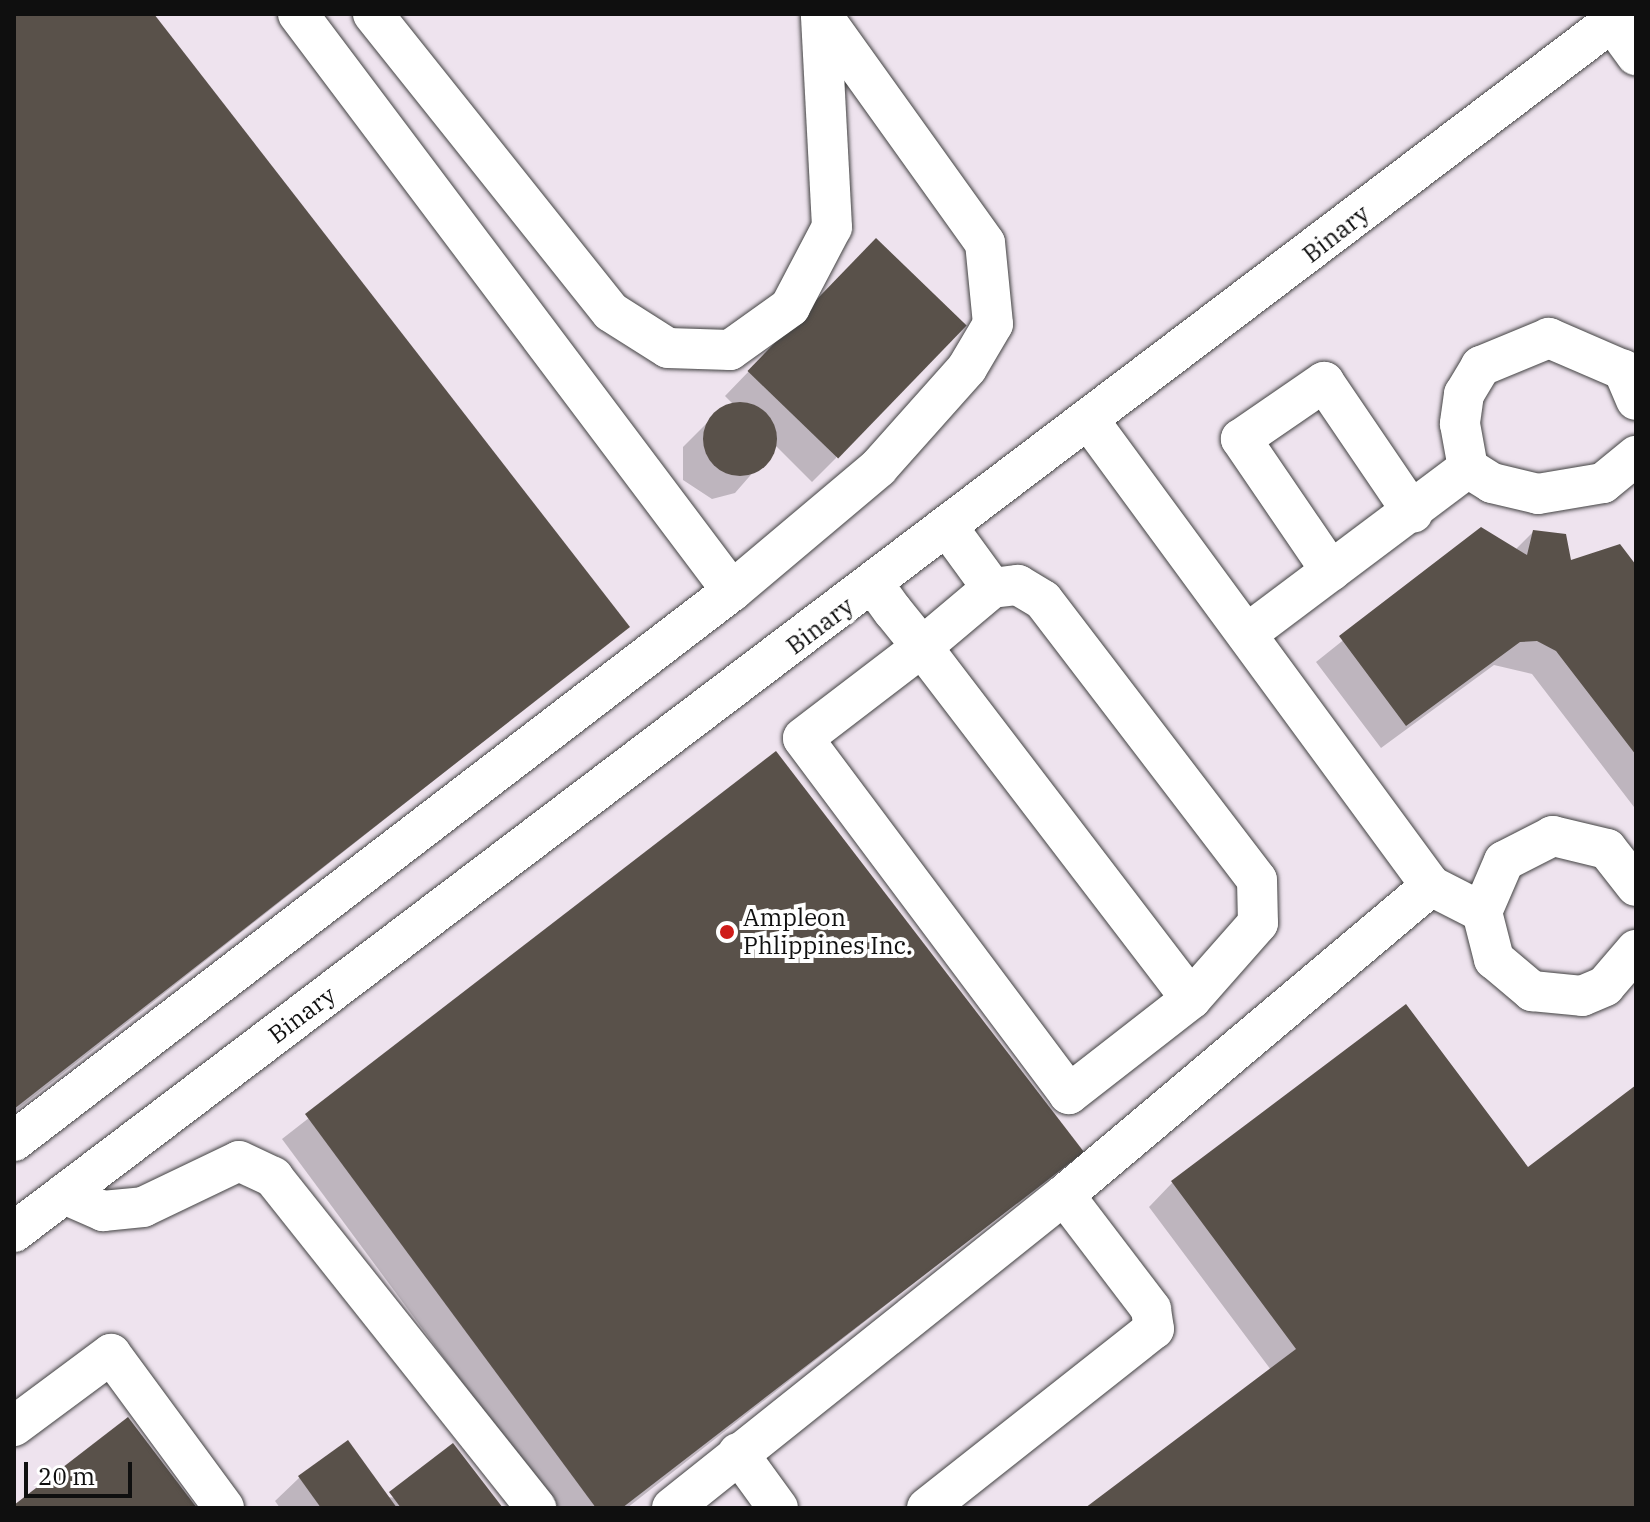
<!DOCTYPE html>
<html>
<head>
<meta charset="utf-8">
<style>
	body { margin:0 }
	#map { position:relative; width:1650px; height:1522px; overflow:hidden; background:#fffdf1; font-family:"IBM Plex Serif",serif }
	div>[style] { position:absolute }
	.industrial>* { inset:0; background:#eee3ee; transform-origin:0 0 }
	.shadow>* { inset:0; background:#0003 }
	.building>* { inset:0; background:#59514a; transform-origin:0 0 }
	.round { border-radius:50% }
	.roads { filter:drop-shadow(0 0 2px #424242) drop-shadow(0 0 2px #424242) }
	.minor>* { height:40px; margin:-20px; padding:0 20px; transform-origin:20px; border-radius:20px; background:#fff }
	.dots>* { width:22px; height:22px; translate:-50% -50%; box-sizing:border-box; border:4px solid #fff; border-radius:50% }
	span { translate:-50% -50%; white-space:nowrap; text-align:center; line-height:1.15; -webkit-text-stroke:8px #fff; paint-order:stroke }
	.street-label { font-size:24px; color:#0f0f0f }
	.poi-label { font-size:24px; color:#0f0f0f }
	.left { translate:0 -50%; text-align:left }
	.frame { position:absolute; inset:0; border:16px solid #0f0f0f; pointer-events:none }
	.scale { position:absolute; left:24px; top:1462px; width:108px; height:36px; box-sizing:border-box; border:4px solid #0f0f0f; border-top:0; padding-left:10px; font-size:24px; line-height:28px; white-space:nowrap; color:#0f0f0f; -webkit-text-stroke:6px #fff; paint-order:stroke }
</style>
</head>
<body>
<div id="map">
	<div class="industrial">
		<i style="left:14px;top:14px;width:1622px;height:1494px"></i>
	</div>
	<div class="shadow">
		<i style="clip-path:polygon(14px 14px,151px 14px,628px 627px,14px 1112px)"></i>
		<i style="clip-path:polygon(852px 264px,836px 458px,812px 482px,776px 446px,735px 493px,712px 499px,683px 480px,683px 447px,724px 406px,736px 407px,725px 396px)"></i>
		<i style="clip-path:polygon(1481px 530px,1515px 550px,1533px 532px,1569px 562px,1636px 568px,1634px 807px,1532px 674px,1494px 665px,1381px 748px,1316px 662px)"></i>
		<i style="clip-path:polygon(775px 754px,1081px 1152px,627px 1508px,555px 1508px,282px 1139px)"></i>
		<i style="clip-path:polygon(1636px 1088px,1636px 1508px,1088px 1508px,1271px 1370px,1149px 1207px,1172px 1183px,1528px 1170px)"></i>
		<i style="clip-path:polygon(348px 1443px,387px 1497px,500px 1508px,280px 1508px,275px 1501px,299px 1478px)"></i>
	</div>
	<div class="building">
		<i style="clip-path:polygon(14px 14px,154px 14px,630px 627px,14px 1109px)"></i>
		<i style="left:876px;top:238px;width:126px;height:185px;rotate:44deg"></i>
		<i class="round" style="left:703px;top:402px;width:74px;height:74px"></i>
		<i style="clip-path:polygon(1481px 527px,1527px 555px,1533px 530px,1566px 534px,1571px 560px,1620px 544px,1636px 565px,1636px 755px,1556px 651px,1537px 641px,1520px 642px,1406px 726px,1339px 636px)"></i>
		<i style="clip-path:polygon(776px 751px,1084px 1152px,622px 1508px,596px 1508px,305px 1114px)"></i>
		<i style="clip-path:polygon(1406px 1004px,1528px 1167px,1636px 1085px,1636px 1508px,1085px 1508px,1296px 1349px,1171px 1181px)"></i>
		<i style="clip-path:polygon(128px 1417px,197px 1508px,14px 1508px,14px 1505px)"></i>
		<i style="clip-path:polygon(348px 1440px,397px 1508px,321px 1508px,298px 1476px)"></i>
		<i style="clip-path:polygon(453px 1443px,503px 1508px,401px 1508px,389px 1492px)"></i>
	</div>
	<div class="roads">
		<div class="minor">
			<i style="left:298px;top:14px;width:722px;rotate:53.05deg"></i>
			<i style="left:373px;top:14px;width:381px;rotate:51.4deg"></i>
			<i style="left:611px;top:312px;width:67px;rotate:32.3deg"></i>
			<i style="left:668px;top:348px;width:62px;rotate:1.8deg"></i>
			<i style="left:730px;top:350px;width:74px;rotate:-35.6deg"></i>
			<i style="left:790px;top:307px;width:90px;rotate:-62.3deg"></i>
			<i style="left:832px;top:227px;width:213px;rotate:-93deg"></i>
			<i style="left:1612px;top:22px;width:41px;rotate:54deg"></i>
			<i style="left:1636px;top:400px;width:33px;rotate:-113deg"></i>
			<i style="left:1623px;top:370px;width:81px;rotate:-156.6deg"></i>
			<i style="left:1549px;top:338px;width:74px;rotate:157.6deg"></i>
			<i style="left:1481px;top:366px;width:33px;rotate:121deg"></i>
			<i style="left:1464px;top:394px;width:30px;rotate:98deg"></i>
			<i style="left:1460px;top:424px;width:45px;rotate:79.7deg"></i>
			<i style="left:1468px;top:468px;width:28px;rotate:32deg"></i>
			<i style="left:1492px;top:483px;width:47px;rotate:13.4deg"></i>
			<i style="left:1538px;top:494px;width:66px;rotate:-9.6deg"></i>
			<i style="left:1603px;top:483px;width:43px;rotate:-39.3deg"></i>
			<i style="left:1091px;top:423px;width:574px;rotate:53.71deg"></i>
			<i style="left:1431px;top:886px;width:57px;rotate:27deg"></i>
			<i style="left:949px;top:529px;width:73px;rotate:53.9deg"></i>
			<i style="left:1331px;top:571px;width:160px;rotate:-124.3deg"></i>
			<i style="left:1241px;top:439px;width:101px;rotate:-34.5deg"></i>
			<i style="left:1324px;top:382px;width:158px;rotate:55.8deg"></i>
			<i style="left:874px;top:585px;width:32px;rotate:54deg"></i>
			<i style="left:893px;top:611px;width:46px;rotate:51.1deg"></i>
			<i style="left:922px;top:647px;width:443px;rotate:52.6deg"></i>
			<i style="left:1191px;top:999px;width:155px;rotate:142.1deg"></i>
			<i style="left:1069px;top:1094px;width:444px;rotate:-126.8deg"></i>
			<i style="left:803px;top:738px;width:150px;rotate:-37.4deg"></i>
			<i style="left:922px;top:647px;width:92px;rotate:-40.1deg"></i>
			<i style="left:992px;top:588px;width:26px;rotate:-7deg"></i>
			<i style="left:1018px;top:585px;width:29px;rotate:31deg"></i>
			<i style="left:1043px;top:600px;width:352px;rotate:52.6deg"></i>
			<i style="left:1257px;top:880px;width:43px;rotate:88.7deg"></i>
			<i style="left:1258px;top:923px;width:101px;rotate:131.4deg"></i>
			<i style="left:1248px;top:633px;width:275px;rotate:-36.9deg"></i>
			<i style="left:1636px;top:886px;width:47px;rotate:-128.1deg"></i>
			<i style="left:1607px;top:849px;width:56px;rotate:-166.5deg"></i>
			<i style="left:1553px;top:836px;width:55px;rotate:153deg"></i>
			<i style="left:1504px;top:861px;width:56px;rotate:113.3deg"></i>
			<i style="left:1482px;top:912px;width:49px;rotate:75.7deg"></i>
			<i style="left:1494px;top:959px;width:50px;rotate:40.1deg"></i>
			<i style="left:1532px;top:991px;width:50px;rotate:5.7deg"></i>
			<i style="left:1582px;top:996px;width:25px;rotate:-23deg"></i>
			<i style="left:1605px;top:986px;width:48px;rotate:-49.3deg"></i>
			<i style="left:14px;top:1141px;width:904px;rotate:-37.45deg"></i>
			<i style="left:732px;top:591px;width:191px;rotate:-40.1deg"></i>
			<i style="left:878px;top:468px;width:134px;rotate:-48.3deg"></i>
			<i style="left:967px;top:368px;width:51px;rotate:-59.4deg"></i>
			<i style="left:993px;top:324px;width:81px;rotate:-95.6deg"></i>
			<i style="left:985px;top:243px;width:282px;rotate:-125.6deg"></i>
			<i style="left:64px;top:1194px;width:43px;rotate:23.6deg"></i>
			<i style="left:103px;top:1211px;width:40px;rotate:-5.7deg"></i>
			<i style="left:143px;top:1207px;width:106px;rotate:-25.6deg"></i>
			<i style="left:239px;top:1161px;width:38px;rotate:25deg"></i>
			<i style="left:273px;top:1177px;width:423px;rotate:51.5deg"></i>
			<i style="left:14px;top:1232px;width:2017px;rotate:-37.14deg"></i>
			<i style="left:14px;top:1426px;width:121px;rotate:-36.6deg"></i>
			<i style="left:111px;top:1354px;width:191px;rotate:53.7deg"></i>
			<i style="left:738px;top:1453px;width:68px;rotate:54deg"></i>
			<i style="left:672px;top:1508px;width:502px;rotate:-38.61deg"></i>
			<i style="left:1064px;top:1195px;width:480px;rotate:-40.1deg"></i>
			<i style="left:927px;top:1508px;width:289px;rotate:-38.3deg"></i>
			<i style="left:1154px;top:1329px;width:20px;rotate:-99deg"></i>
			<i style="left:1151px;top:1309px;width:143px;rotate:-127.3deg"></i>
		</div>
	</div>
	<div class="dots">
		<i style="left:727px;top:932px;background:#ce1c19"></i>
	</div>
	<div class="street-label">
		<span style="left:1336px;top:234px;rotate:-38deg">Binary</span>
		<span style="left:820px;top:626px;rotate:-37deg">Binary</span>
		<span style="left:302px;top:1015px;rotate:-37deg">Binary</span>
	</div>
	<div class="poi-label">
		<span class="left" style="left:743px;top:932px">Ampleon<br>Phlippines Inc.</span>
	</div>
	<div class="frame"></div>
	<div class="scale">20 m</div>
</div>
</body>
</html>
